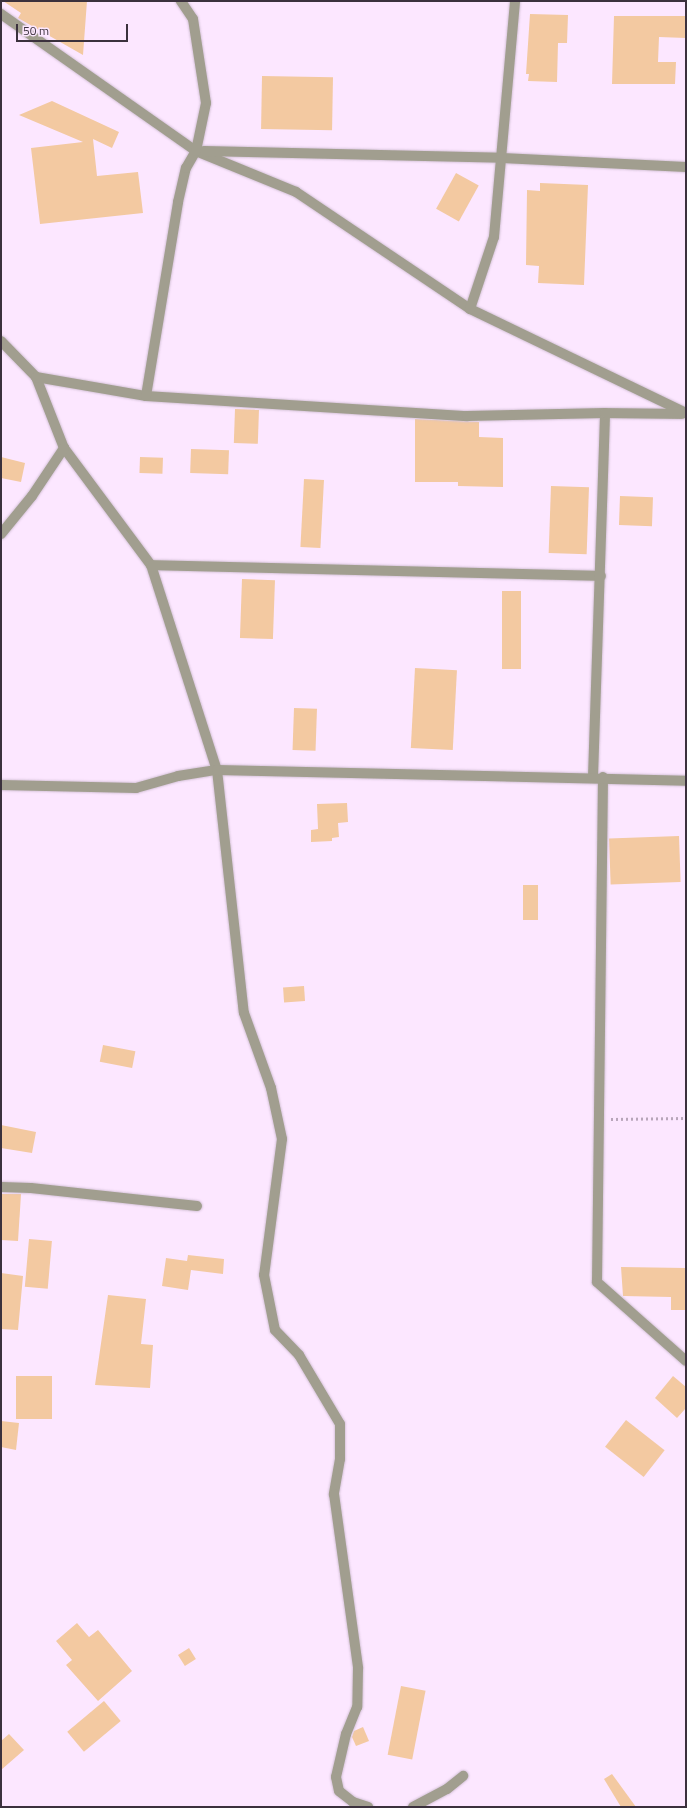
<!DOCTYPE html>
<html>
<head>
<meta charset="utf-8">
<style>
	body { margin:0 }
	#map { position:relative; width:687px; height:1808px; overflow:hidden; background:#fce7ff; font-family:"Titillium Web",sans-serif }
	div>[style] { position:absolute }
	.building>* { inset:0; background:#f3c9a1; transform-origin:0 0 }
	.path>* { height:2.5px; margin-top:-1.25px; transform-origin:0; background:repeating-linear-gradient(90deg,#b7a5b9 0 2px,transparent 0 5px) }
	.roads { filter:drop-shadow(0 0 1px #d5c3d8) drop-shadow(0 0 1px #d5c3d8) }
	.minor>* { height:10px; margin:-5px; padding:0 5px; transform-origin:5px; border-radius:5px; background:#a19e8f }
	span { translate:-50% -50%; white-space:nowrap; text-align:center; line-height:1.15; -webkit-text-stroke:3px #fce7ff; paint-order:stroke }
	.frame { position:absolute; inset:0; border:2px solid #3b313d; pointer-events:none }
	.scale { position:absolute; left:16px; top:24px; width:112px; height:18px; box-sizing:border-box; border:2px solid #3b313d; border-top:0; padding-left:5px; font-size:12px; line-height:14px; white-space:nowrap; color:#3b313d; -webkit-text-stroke:3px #fce7ff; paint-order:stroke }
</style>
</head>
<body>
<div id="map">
	<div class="building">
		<i style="clip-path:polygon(3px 1px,87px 1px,83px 55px,18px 18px,21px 13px)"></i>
		<i style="clip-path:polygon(530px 14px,568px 15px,567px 43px,558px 43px,557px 82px,528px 81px,529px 74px,526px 74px)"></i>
		<i style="clip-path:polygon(614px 16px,686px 16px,686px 38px,659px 37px,658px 62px,676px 62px,675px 84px,612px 84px)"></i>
		<i style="left:262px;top:76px;width:71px;height:53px;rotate:1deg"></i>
		<i style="clip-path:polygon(52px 101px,119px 132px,112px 148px,93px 139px,97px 176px,138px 172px,143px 213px,40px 224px,31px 148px,83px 142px,19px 115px)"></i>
		<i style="left:456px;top:173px;width:26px;height:41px;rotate:29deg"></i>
		<i style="clip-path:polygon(540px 183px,588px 185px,584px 285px,538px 283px,539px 266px,526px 265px,527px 190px,540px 191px)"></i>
		<i style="left:235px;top:409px;width:24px;height:34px;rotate:2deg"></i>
		<i style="clip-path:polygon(415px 419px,479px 422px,479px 437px,503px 438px,503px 487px,458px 486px,458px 482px,415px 482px)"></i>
		<i style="left:191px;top:449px;width:38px;height:24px;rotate:2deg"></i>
		<i style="clip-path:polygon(1px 457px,25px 463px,21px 482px,1px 478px)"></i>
		<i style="left:140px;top:457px;width:23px;height:16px;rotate:2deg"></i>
		<i style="left:304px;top:479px;width:20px;height:68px;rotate:3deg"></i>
		<i style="left:551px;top:486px;width:38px;height:67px;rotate:2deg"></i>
		<i style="left:620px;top:496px;width:33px;height:29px;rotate:2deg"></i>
		<i style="left:242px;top:579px;width:33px;height:59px;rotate:2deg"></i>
		<i style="left:502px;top:591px;width:19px;height:78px"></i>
		<i style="left:415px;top:668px;width:42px;height:80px;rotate:3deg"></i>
		<i style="left:294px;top:708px;width:23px;height:42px;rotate:2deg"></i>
		<i style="clip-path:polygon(347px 803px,348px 822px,338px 823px,339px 837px,332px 838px,332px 841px,311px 842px,311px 830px,318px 829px,317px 804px)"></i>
		<i style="left:679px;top:836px;width:46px;height:70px;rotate:88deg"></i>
		<i style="left:523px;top:885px;width:15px;height:35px"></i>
		<i style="left:304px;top:986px;width:15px;height:21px;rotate:86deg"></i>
		<i style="left:103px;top:1045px;width:33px;height:17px;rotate:11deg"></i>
		<i style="clip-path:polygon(1px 1125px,36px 1132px,32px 1153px,1px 1148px)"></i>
		<i style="clip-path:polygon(1px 1194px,21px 1194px,18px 1241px,1px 1240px)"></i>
		<i style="left:29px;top:1239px;width:23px;height:48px;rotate:5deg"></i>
		<i style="clip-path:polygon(188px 1255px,224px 1259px,223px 1274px,191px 1270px,188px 1290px,162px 1286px,166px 1258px,187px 1261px)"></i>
		<i style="clip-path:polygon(621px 1267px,686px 1268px,686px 1310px,671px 1310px,671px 1297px,623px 1296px)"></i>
		<i style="clip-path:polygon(1px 1273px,23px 1276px,18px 1330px,1px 1329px)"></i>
		<i style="clip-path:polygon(108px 1295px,146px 1299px,141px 1344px,153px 1345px,150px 1388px,95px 1385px)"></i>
		<i style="left:16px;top:1376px;width:36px;height:43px"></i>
		<i style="clip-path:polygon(673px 1376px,686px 1387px,686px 1408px,677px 1418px,655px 1398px)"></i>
		<i style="left:626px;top:1420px;width:49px;height:34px;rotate:38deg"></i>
		<i style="clip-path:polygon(1px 1421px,19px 1423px,16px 1450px,1px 1447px)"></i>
		<i style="clip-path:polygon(77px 1623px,89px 1637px,98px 1630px,132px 1671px,98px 1701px,66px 1665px,72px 1660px,56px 1641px)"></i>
		<i style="left:189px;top:1648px;width:13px;height:13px;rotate:58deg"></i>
		<i style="left:401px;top:1686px;width:25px;height:70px;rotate:11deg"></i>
		<i style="left:104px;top:1701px;width:26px;height:48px;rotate:50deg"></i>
		<i style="clip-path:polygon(363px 1727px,369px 1741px,356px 1746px,352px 1737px,354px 1731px)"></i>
		<i style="clip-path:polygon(9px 1734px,24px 1750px,1px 1770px,1px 1741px)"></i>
		<i style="clip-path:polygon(612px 1774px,636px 1807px,621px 1807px,604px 1779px)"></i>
	</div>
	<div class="path">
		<i style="left:611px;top:1119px;width:75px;rotate:-0.8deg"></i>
	</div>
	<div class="roads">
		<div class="minor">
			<i style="left:1px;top:14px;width:238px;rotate:35.1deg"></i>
			<i style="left:196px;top:151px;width:108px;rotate:22.3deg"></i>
			<i style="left:296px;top:192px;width:210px;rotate:33.9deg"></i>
			<i style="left:470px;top:309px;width:240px;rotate:25.7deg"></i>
			<i style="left:204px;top:151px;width:298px;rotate:1.3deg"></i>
			<i style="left:502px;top:158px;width:184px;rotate:2.8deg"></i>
			<i style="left:470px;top:309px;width:76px;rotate:-71.6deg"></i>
			<i style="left:494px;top:237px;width:237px;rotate:-84.9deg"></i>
			<i style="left:1px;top:341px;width:50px;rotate:45.8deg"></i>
			<i style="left:36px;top:377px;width:76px;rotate:68.5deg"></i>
			<i style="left:64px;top:448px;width:146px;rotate:53.4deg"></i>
			<i style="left:151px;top:565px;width:215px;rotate:72.2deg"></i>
			<i style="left:217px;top:770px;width:244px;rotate:83.7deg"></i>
			<i style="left:244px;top:1013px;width:80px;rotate:70.2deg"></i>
			<i style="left:271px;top:1088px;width:52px;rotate:77.8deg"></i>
			<i style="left:282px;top:1139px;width:137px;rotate:97.5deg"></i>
			<i style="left:264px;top:1275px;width:56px;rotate:78.7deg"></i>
			<i style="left:275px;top:1330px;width:35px;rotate:46deg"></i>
			<i style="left:299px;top:1355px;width:80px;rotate:59.3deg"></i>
			<i style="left:340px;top:1424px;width:35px;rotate:90deg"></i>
			<i style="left:340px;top:1459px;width:36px;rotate:100deg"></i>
			<i style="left:334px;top:1494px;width:176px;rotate:82.1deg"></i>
			<i style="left:358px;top:1668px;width:39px;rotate:91deg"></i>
			<i style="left:357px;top:1707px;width:29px;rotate:112deg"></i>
			<i style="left:346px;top:1734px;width:44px;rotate:103.1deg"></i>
			<i style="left:336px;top:1777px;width:14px;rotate:78deg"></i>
			<i style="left:339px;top:1791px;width:18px;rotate:38deg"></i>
			<i style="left:353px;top:1802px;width:16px;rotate:18deg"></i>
			<i style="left:36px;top:377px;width:112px;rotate:9.8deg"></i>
			<i style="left:146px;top:396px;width:322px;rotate:3.6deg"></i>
			<i style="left:467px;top:416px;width:138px;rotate:-1.2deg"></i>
			<i style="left:146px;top:396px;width:197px;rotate:-80.6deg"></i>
			<i style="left:178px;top:202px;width:35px;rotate:-77deg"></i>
			<i style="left:186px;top:168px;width:20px;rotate:-60deg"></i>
			<i style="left:196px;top:151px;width:49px;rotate:-78.2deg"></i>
			<i style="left:206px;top:103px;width:85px;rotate:-98.8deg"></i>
			<i style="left:193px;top:19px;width:22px;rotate:-124deg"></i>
			<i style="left:1px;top:534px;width:49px;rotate:-50.8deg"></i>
			<i style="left:32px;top:496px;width:58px;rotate:-56.3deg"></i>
			<i style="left:151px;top:565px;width:450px;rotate:1.4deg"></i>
			<i style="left:593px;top:777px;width:364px;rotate:-88.1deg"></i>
			<i style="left:605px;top:413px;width:77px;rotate:0.7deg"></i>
			<i style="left:603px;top:777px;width:505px;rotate:90.68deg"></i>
			<i style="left:597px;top:1282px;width:119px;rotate:41.6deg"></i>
			<i style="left:1px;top:785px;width:135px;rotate:1.3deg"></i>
			<i style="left:136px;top:788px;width:44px;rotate:-15.9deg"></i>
			<i style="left:178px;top:776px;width:39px;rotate:-9deg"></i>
			<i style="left:217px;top:770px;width:469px;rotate:1.3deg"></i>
			<i style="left:1px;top:1187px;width:30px;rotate:2deg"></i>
			<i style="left:31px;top:1188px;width:167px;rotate:6.2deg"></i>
			<i style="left:413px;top:1807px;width:38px;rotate:-28deg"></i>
			<i style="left:447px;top:1789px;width:21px;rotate:-39deg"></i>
		</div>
	</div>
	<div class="frame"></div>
	<div class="scale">50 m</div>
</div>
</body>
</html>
